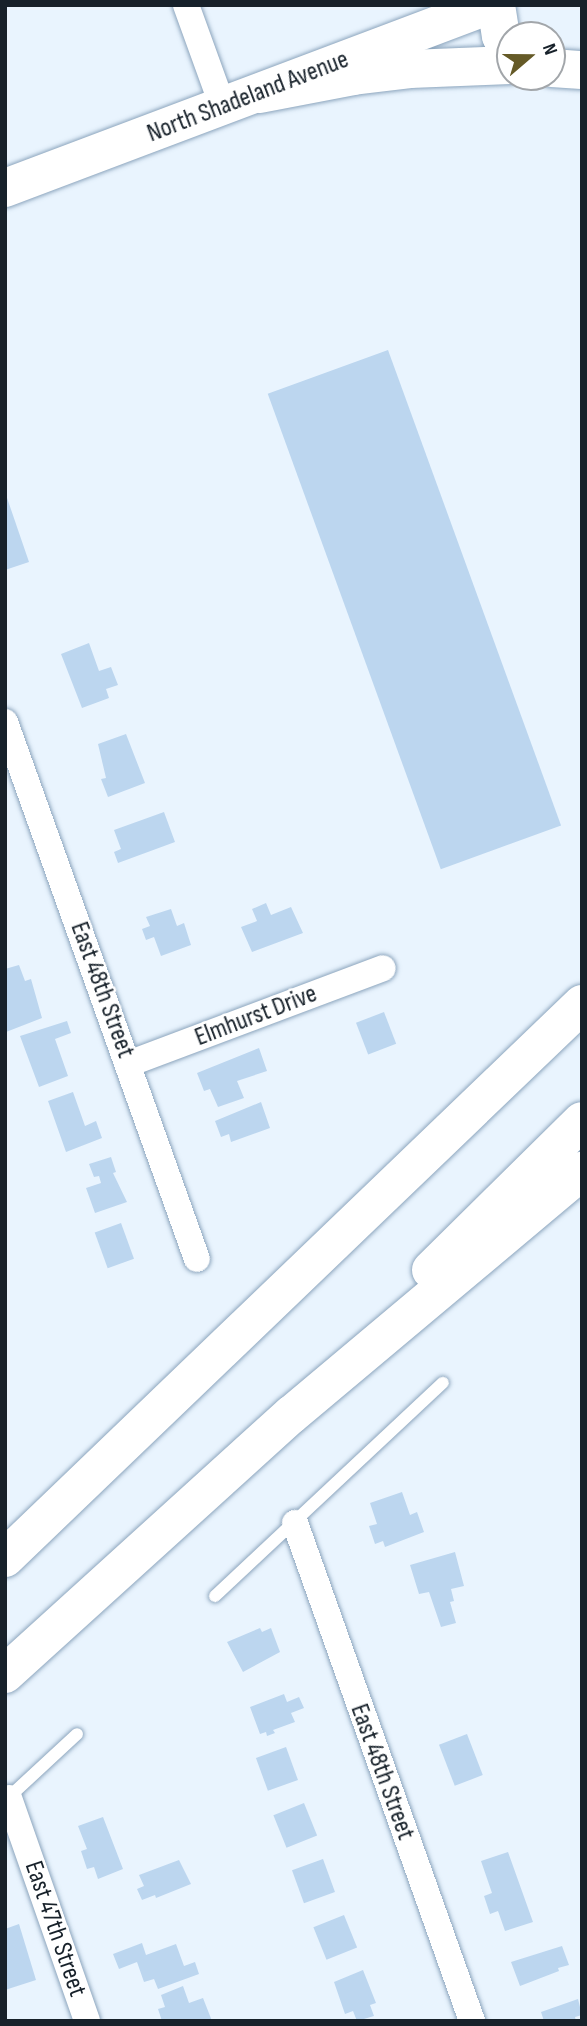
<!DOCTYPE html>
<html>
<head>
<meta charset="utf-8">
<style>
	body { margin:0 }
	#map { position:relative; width:587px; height:2026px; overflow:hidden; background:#e9f4fe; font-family:"Sofia Sans Condensed",sans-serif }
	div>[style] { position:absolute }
	.building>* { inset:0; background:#bcd6ef; transform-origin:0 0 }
	.roads { filter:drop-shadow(0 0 2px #8ca5bd) drop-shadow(0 0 2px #8ca5bd) }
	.lane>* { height:12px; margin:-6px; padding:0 6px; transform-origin:6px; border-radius:6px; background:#fff }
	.street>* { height:26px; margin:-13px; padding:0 13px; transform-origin:13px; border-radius:13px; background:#fff }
	.primary>* { height:38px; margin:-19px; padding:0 19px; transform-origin:19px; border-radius:19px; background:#fff }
	.highway>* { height:38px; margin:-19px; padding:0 19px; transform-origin:19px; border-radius:19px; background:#fff }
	span { translate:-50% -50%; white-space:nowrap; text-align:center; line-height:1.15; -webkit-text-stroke:5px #fff; paint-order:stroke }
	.street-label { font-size:26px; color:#17212a }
	.frame { position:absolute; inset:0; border:7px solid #17212a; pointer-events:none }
	.north { position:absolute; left:496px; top:21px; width:70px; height:70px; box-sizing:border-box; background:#fff; border:2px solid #a2a6aa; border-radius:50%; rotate:70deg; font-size:19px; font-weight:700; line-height:28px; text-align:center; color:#17212a }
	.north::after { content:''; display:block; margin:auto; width:24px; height:32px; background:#655a27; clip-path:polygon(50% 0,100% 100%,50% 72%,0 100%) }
</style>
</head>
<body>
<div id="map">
	<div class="building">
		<i style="left:388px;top:350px;width:506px;height:128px;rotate:70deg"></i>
		<i style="clip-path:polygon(5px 492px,29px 562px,5px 570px)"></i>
		<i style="clip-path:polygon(89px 643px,99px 671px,111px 667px,118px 685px,106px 689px,109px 698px,82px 708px,61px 654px)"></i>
		<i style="clip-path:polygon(126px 734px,145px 783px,108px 797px,101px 779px,106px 778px,98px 744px)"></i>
		<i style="clip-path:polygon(164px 812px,175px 842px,118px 863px,114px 852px,121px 849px,114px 830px)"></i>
		<i style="clip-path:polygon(266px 903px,271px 915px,291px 907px,303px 933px,252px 952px,241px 927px,257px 921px,252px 909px)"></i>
		<i style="clip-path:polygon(171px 909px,177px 926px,184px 923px,191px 945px,161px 956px,154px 937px,146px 940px,142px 929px,150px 926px,146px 917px)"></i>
		<i style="clip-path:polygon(19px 965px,25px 981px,31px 979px,42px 1018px,6px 1032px,5px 969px)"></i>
		<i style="left:384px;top:1012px;width:34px;height:30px;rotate:69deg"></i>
		<i style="clip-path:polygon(67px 1021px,71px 1033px,55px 1039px,68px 1076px,39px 1087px,20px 1036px)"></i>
		<i style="clip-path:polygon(259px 1048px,267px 1071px,237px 1081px,244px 1098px,218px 1107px,210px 1089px,204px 1091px,197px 1073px)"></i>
		<i style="clip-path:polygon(73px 1092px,85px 1126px,96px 1121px,102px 1138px,66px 1152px,48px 1101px)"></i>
		<i style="clip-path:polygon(261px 1102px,270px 1128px,231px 1142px,229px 1134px,221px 1137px,215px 1121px)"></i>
		<i style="clip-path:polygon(111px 1157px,116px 1172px,113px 1173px,127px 1202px,95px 1213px,86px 1188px,101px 1183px,99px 1176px,94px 1177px,89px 1164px)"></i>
		<i style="left:121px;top:1223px;width:38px;height:28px;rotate:70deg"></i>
		<i style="clip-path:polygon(402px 1492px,410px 1515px,417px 1512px,424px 1532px,385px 1547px,383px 1541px,375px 1544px,369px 1526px,377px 1524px,370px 1503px)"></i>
		<i style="clip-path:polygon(455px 1552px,464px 1586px,451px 1589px,454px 1601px,450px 1602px,456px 1623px,441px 1627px,429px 1592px,419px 1594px,410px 1565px)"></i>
		<i style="clip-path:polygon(260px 1628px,262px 1632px,271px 1628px,280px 1652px,243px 1672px,227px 1642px)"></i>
		<i style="clip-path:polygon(284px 1694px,287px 1702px,299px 1697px,304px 1708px,291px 1713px,295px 1722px,273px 1730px,275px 1733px,267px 1736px,266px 1732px,260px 1734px,250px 1707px)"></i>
		<i style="left:467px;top:1734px;width:44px;height:30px;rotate:69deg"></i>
		<i style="left:286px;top:1747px;width:35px;height:32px;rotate:70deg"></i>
		<i style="left:304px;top:1803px;width:35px;height:33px;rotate:68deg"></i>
		<i style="clip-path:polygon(103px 1817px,123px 1869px,98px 1879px,94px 1867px,87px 1869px,81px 1851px,87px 1849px,78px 1826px)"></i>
		<i style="clip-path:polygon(508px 1852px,533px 1922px,505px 1931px,498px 1911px,490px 1914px,484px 1896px,492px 1893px,481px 1861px)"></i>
		<i style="left:323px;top:1859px;width:35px;height:33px;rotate:70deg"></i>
		<i style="clip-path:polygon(179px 1860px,191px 1884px,156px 1898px,155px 1895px,142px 1900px,137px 1889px,144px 1886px,139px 1875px)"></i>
		<i style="left:344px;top:1915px;width:35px;height:33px;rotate:68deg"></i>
		<i style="clip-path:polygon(19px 1924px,36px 1980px,5px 1990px,5px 1929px)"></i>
		<i style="clip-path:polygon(142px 1943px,146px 1955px,176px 1944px,184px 1966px,195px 1962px,199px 1974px,158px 1989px,154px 1979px,144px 1982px,137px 1962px,119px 1969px,113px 1954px)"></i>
		<i style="clip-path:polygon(562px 1946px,569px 1965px,558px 1968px,559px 1971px,520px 1986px,511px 1962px)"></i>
		<i style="clip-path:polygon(363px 1970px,376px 2003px,370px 2005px,374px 2016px,357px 2021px,353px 2011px,345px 2014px,334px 1982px)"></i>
		<i style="clip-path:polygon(183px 1986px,189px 2003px,203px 1998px,212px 2021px,162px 2021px,158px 2009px,165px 2007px,161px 1995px)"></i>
		<i style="clip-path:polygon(578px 1999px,582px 2015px,575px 2017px,576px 2021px,544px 2021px,541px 2012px)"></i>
	</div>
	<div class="roads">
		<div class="lane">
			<i style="left:215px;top:1596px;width:312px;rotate:-43.1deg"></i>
			<i style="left:8px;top:1798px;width:94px;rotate:-42.8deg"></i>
		</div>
		<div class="street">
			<i style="left:186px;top:5px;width:109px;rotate:70.1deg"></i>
			<i style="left:5px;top:722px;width:570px;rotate:70.33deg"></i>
			<i style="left:128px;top:1064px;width:272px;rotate:-20.6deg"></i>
			<i style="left:295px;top:1523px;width:529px;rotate:70.43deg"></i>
			<i style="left:9px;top:1798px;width:236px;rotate:70.7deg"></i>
		</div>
		<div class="primary">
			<i style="left:5px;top:188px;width:518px;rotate:-20.67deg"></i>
		</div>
		<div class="highway">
			<i style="left:496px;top:5px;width:31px;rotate:81deg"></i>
			<i style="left:501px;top:36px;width:19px;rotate:62deg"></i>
			<i style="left:552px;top:68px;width:30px;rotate:4deg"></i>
			<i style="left:259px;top:94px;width:96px;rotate:-10.8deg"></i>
			<i style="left:353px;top:76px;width:57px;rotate:-7deg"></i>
			<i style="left:410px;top:69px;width:100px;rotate:-2.3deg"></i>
			<i style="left:431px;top:1270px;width:212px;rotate:-44.6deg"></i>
			<i style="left:5px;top:1558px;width:800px;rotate:-43.83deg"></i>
			<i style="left:5px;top:1674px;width:386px;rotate:-42.2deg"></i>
			<i style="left:291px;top:1415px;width:380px;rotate:-40deg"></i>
		</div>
	</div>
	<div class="street-label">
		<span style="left:248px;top:97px;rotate:-21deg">North Shadeland Avenue</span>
		<span style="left:102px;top:990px;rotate:70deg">East 48th Street</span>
		<span style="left:256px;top:1016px;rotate:-21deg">Elmhurst Drive</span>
		<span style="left:382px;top:1772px;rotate:70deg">East 48th Street</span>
		<span style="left:55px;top:1929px;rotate:71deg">East 47th Street</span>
	</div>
	<div class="frame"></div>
	<div class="north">N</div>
</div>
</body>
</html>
